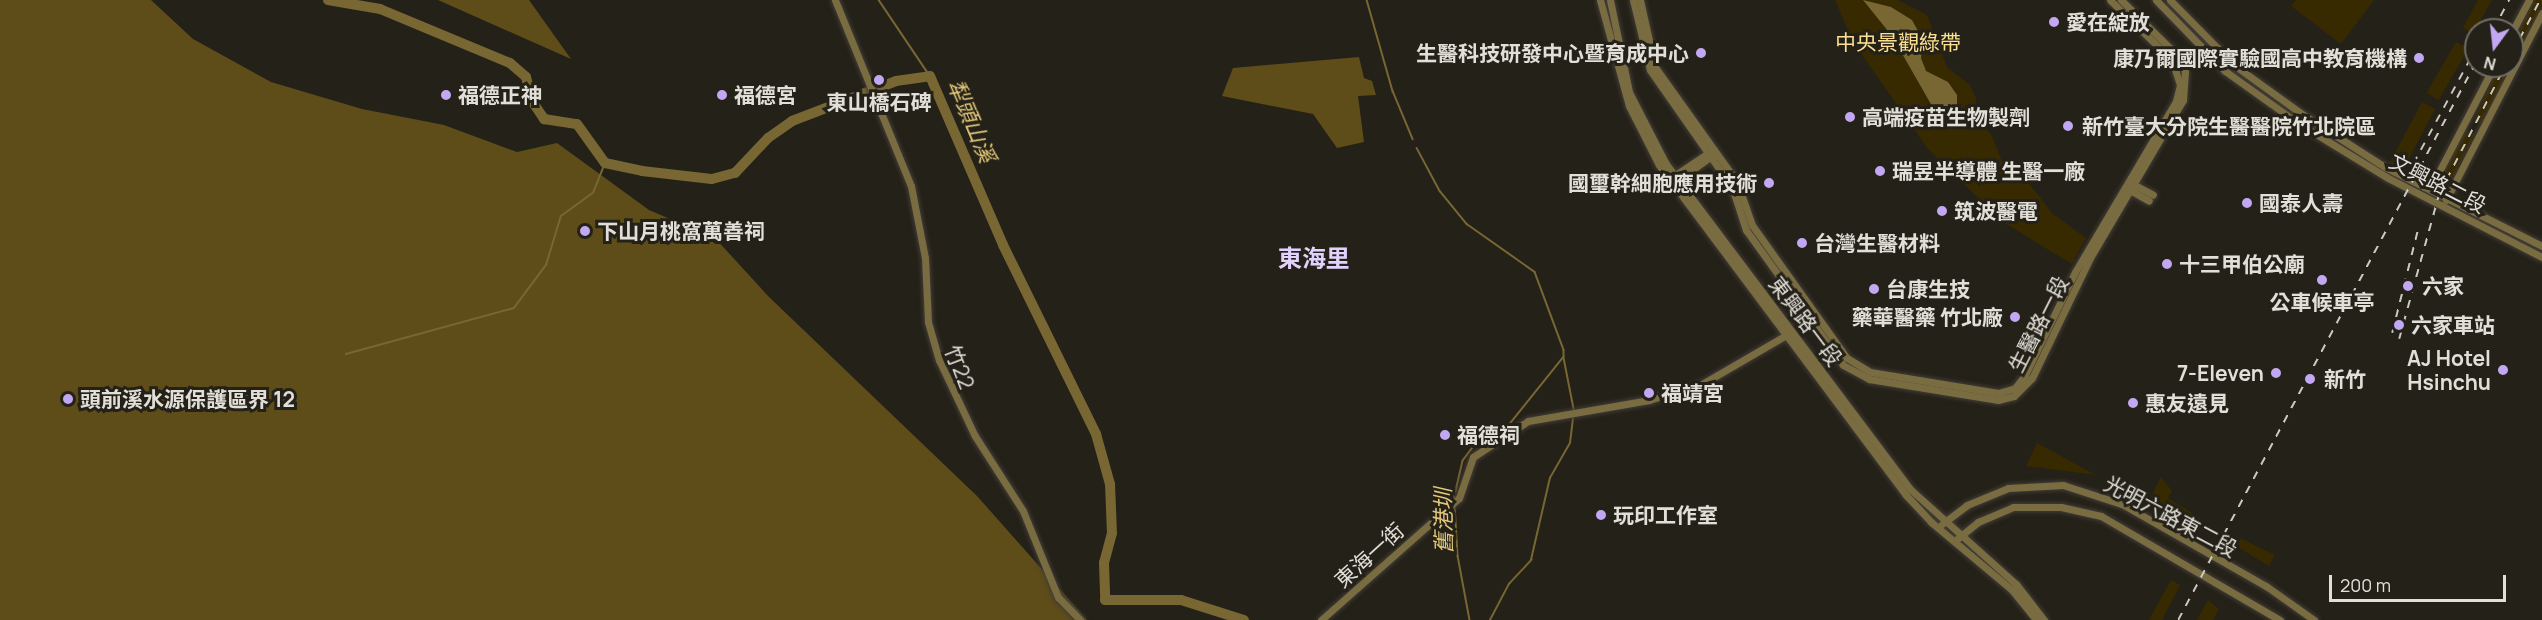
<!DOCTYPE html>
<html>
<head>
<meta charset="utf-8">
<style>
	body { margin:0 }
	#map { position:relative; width:2542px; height:620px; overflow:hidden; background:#242118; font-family:Manrope,"Noto Sans TC",sans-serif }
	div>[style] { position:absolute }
	.green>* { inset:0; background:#372a00; transform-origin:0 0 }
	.forest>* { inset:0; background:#5e4d19 }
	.water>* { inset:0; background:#786633 }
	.stream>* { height:1.5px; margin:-0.75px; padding:0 0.75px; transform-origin:0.75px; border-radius:0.75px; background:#786633 }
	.river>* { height:10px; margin:-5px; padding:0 5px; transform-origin:5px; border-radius:5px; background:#786633 }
	.roads { filter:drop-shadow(0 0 2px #413d37) drop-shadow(0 0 2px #413d37) }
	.secondary>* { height:7px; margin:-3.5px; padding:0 3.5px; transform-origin:3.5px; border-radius:3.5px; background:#7a6c41 }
	.rail>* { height:1.5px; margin-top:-0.75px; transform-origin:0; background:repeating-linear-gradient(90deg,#cdcac4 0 8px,transparent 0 16px) }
	.dots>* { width:16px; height:16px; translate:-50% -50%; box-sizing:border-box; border:3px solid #242118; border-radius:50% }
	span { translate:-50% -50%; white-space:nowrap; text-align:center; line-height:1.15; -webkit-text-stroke:6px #242118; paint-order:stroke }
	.poi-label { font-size:21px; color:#e2dfd9; font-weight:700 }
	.left { translate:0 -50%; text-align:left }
	.right { translate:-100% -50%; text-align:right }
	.park-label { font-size:21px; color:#fcdf90 }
	.street-label { font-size:21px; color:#e2dfd9 }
	.water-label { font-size:22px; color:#e3c779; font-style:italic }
	.quarter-label { font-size:24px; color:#e0d2fd; font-weight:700 }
	.north { position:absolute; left:2464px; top:18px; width:60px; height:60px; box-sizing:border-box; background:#242118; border:2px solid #706d65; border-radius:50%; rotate:195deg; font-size:16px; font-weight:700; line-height:24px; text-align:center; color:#e2dfd9 }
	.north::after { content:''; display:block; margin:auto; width:21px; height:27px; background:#c2a8f2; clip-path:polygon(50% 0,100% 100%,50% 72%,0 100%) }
	.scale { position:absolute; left:2329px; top:575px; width:177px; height:27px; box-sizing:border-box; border:3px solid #e2dfd9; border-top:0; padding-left:8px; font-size:18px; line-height:21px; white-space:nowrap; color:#e2dfd9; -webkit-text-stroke:4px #242118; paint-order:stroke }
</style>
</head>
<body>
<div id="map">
	<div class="green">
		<i style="clip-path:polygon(1835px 0,1897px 0,1927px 15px,1947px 67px,1970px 85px,1976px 98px,1976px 118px,1991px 134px,2002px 161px,2026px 180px,2053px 214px,2086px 238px,2072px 264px,2003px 222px,1928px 149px,1853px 42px)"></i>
		<i style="clip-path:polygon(2296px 0,2374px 0,2341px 44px,2291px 6px)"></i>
		<i style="clip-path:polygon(2478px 0,2492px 0,2473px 34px,2463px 28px)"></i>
		<i style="clip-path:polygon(2532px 0,2542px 0,2542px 6px,2516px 58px,2512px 56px,2512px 36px)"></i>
		<i style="left:2456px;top:42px;width:14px;height:59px;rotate:30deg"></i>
		<i style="left:2498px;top:67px;width:12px;height:59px;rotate:24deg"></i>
		<i style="left:2422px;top:102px;width:15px;height:68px;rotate:28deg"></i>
		<i style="left:2465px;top:129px;width:11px;height:60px;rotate:27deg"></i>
		<i style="clip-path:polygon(2037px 443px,2096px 475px,2026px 466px)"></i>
		<i style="clip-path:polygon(2161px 477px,2172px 491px,2168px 498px,2200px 518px,2197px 523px,2151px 497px)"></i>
		<i style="clip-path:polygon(2240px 538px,2275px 555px,2269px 566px,2236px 546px)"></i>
		<i style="clip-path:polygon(2171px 580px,2180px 585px,2162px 620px,2149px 620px)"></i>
		<i style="clip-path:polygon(2208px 600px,2219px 609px,2213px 620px,2197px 620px)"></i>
	</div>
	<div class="forest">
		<i style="clip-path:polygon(0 0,151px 0,193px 39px,271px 82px,362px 109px,444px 125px,517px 152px,557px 143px,649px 210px,715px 238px,768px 296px,977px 496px,1087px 620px,0 620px)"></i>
		<i style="clip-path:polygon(438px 0,529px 0,571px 59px)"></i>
		<i style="clip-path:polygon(1359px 57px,1364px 78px,1372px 81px,1376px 95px,1358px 96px,1364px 142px,1337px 148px,1313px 114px,1222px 96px,1233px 68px)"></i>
	</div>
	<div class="water">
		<i style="clip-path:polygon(1863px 0,1891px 7px,1912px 20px,1924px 42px,1921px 58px,1926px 71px,1948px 82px,1957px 95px,1957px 114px,1953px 112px,1949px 117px,1936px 113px,1892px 36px)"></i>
	</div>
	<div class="stream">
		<i style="left:879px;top:0;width:92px;rotate:56.1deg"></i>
		<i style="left:1367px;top:0;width:95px;rotate:74.1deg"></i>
		<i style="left:1393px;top:91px;width:52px;rotate:67.4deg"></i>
		<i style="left:1417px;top:148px;width:49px;rotate:61.9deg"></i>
		<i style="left:1440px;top:191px;width:43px;rotate:50.7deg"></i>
		<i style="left:1467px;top:224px;width:83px;rotate:35.2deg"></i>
		<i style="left:1535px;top:272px;width:83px;rotate:69.6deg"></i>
		<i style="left:1564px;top:350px;width:7px;rotate:90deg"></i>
		<i style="left:1564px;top:357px;width:90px;rotate:128.7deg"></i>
		<i style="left:1508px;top:427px;width:38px;rotate:151deg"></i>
		<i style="left:1475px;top:445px;width:20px;rotate:127deg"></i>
		<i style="left:1463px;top:461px;width:37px;rotate:103deg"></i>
		<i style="left:346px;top:354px;width:174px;rotate:-15.3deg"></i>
		<i style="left:514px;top:308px;width:54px;rotate:-53.3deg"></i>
		<i style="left:546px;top:265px;width:51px;rotate:-73deg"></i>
		<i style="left:561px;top:216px;width:39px;rotate:-36deg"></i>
		<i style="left:593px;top:193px;width:32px;rotate:-68deg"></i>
		<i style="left:1564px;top:358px;width:52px;rotate:78.9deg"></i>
		<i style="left:1455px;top:505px;width:51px;rotate:86.6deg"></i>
		<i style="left:1458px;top:556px;width:65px;rotate:79.4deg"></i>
		<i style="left:1490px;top:620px;width:41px;rotate:-62.2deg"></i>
		<i style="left:1509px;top:584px;width:33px;rotate:-47deg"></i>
		<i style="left:1531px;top:560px;width:84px;rotate:-77deg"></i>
		<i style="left:1550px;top:478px;width:40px;rotate:-60.3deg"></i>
		<i style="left:1570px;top:443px;width:26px;rotate:-83deg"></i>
	</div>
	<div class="river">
		<i style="left:328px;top:0;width:53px;rotate:9.8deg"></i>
		<i style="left:380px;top:9px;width:141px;rotate:22.6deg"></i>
		<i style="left:510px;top:63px;width:21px;rotate:41deg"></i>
		<i style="left:526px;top:77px;width:25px;rotate:76deg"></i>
		<i style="left:532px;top:101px;width:22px;rotate:56deg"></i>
		<i style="left:544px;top:119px;width:33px;rotate:9deg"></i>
		<i style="left:577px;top:124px;width:48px;rotate:54.3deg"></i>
		<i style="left:605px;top:163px;width:38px;rotate:12deg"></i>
		<i style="left:642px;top:171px;width:70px;rotate:6.5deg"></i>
		<i style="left:712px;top:179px;width:24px;rotate:-15deg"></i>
		<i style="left:735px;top:173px;width:48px;rotate:-46.7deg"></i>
		<i style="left:768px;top:138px;width:29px;rotate:-35deg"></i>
		<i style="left:792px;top:121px;width:111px;rotate:-21deg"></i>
		<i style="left:896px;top:81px;width:34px;rotate:-8deg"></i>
		<i style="left:930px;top:76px;width:184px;rotate:66.6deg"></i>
		<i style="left:1003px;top:245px;width:211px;rotate:63.8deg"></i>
		<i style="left:1096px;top:434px;width:52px;rotate:74.4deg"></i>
		<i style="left:1110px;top:484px;width:49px;rotate:87.7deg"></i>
		<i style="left:1112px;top:533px;width:31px;rotate:105deg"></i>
		<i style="left:1104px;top:563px;width:37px;rotate:88deg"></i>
		<i style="left:1105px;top:600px;width:76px"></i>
		<i style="left:1181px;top:600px;width:66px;rotate:17.6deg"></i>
	</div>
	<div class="roads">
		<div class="secondary">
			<i style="left:835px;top:0;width:201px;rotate:67.8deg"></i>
			<i style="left:911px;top:186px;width:73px;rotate:79deg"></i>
			<i style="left:925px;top:258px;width:64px;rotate:87.3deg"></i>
			<i style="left:928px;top:322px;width:40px;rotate:74deg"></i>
			<i style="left:939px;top:360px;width:84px;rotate:64.7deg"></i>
			<i style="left:975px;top:436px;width:89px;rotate:57.4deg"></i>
			<i style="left:1023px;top:511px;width:93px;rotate:67.9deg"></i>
			<i style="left:1058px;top:597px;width:32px;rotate:46deg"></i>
			<i style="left:1600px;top:0;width:110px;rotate:74.7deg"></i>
			<i style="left:1629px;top:106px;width:66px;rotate:63deg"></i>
			<i style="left:1659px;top:165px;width:412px;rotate:53.2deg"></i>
			<i style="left:1906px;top:495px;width:37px;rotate:47deg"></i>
			<i style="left:1931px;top:522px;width:106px;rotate:40deg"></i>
			<i style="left:2012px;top:590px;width:38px;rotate:51deg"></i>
			<i style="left:1610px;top:0;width:94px;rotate:78.3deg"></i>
			<i style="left:1629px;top:92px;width:81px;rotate:62.8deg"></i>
			<i style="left:1666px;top:164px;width:406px;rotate:53.1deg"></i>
			<i style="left:1910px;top:489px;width:142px;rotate:41.9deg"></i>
			<i style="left:2016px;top:584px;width:46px;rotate:52.1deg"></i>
			<i style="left:1633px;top:0;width:72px;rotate:76.3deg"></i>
			<i style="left:1650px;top:70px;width:143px;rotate:55deg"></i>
			<i style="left:1732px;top:187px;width:45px;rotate:72deg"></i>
			<i style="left:1746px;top:230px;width:166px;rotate:54.3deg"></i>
			<i style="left:1843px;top:365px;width:30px;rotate:28deg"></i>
			<i style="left:1869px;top:379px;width:131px;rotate:9.2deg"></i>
			<i style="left:1998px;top:400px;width:16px;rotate:-14deg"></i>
			<i style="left:2014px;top:396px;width:25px;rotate:-45deg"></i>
			<i style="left:2032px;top:378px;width:133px;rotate:-64.2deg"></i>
			<i style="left:2090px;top:258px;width:183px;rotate:-59.5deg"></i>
			<i style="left:2183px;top:100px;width:28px;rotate:-86deg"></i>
			<i style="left:2185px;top:72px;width:15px;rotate:-110deg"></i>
			<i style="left:2180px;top:58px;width:83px;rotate:-135.5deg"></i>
			<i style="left:1640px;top:0;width:69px;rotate:77.4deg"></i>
			<i style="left:1655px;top:67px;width:141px;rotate:54.5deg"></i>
			<i style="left:1737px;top:182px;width:46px;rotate:70.8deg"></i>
			<i style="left:1752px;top:225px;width:163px;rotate:54.5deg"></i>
			<i style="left:1847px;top:358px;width:27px;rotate:31deg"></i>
			<i style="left:1870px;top:372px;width:130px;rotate:9.3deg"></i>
			<i style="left:1998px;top:393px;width:18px;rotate:-16deg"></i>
			<i style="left:2015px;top:388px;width:16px;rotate:-52deg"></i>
			<i style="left:2025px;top:375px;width:114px;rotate:-64.1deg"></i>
			<i style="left:2075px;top:272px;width:199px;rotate:-59.4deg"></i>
			<i style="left:2176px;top:101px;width:16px;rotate:-76deg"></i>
			<i style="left:2180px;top:85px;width:26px;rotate:-108deg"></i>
			<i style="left:2172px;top:60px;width:86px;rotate:-135.9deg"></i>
			<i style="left:2156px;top:0;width:99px;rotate:45.8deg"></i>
			<i style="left:2225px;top:71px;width:90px;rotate:35.5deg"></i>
			<i style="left:2298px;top:123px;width:105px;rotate:31.4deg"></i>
			<i style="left:2388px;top:178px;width:173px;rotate:27.2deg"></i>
			<i style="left:2170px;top:0;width:91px;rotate:45.4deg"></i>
			<i style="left:2234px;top:65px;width:84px;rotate:35.8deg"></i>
			<i style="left:2302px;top:114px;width:98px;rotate:32.6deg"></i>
			<i style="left:2385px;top:167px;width:176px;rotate:26.7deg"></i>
			<i style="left:2512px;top:32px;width:36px;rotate:-62deg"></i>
			<i style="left:1674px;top:176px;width:45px;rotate:-34deg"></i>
			<i style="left:1677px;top:181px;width:46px;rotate:-36.1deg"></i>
			<i style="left:2129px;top:182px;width:27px;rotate:28deg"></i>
			<i style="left:2126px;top:188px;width:26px;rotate:29deg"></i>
			<i style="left:2430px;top:189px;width:139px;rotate:-62.5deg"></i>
			<i style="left:2446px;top:200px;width:210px;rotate:-62.8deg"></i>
			<i style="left:1942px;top:524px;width:31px;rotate:-37deg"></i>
			<i style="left:1967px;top:505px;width:44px;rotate:-22.5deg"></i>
			<i style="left:2008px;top:488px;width:55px;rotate:-3.1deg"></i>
			<i style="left:2063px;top:485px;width:62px;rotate:17.9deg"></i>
			<i style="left:2122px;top:504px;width:166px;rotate:29.7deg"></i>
			<i style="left:2266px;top:586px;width:59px;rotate:35.3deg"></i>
			<i style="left:1957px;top:539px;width:27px;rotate:-39deg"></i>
			<i style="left:1978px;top:522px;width:38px;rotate:-23deg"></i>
			<i style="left:2013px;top:507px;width:48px"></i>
			<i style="left:2061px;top:507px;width:41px;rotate:12.7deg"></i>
			<i style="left:2101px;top:516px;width:207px;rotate:30.2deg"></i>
			<i style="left:1321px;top:620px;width:184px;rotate:-41.5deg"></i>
			<i style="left:1459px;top:498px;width:43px;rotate:-71.1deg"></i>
			<i style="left:1473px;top:457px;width:66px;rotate:-33.2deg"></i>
			<i style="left:1528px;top:421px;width:123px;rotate:-9.8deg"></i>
			<i style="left:1649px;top:400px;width:55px;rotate:-16.8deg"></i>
			<i style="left:1702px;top:384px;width:99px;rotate:-30.2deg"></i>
		</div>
	</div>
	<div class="rail">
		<i style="left:2493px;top:30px;width:34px;rotate:-62deg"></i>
		<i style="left:2512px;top:53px;width:60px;rotate:-62.2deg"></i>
		<i style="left:2413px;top:164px;width:132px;rotate:-61.5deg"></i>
		<i style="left:2392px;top:333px;width:107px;rotate:-76deg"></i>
		<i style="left:2399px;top:339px;width:150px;rotate:-74.6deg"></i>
		<i style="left:2439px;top:194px;width:144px;rotate:-62.7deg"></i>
		<i style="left:2178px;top:620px;width:633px;rotate:-61.9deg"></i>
	</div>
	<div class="dots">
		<i style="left:2054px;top:22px;background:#c2a8f2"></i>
		<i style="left:1701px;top:53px;background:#c2a8f2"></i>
		<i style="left:2419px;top:58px;background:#c2a8f2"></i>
		<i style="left:879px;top:80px;background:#c2a8f2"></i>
		<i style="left:446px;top:95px;background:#c2a8f2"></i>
		<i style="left:722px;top:95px;background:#c2a8f2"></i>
		<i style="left:1850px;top:117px;background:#c2a8f2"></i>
		<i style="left:2068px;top:126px;background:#c2a8f2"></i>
		<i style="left:1880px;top:171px;background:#c2a8f2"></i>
		<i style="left:1769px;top:183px;background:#c2a8f2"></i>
		<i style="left:2247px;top:203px;background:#c2a8f2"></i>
		<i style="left:1942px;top:211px;background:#c2a8f2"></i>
		<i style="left:585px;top:231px;background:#c2a8f2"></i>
		<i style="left:1802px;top:243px;background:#c2a8f2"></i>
		<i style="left:2167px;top:264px;background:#c2a8f2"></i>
		<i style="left:2322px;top:280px;background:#c2a8f2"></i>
		<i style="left:2408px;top:286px;background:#c2a8f2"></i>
		<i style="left:1874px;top:289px;background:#c2a8f2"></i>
		<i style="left:2015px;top:317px;background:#c2a8f2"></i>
		<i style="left:2399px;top:325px;background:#c2a8f2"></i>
		<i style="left:2503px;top:370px;background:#c2a8f2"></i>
		<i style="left:2276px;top:373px;background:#c2a8f2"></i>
		<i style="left:2310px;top:379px;background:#c2a8f2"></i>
		<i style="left:1649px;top:393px;background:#c2a8f2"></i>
		<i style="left:68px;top:399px;background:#c2a8f2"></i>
		<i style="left:2133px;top:403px;background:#c2a8f2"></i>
		<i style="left:1445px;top:435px;background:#c2a8f2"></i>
		<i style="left:1601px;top:515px;background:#c2a8f2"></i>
	</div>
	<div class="poi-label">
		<span class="left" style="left:2066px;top:22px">愛在綻放</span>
		<span class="right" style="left:1689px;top:53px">生醫科技研發中心暨育成中心</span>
		<span class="right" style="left:2407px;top:58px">康乃爾國際實驗國高中教育機構</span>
		<span class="left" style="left:458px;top:95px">福德正神</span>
		<span class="left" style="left:734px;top:95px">福德宮</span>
		<span style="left:879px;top:102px">東山橋石碑</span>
		<span class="left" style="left:1862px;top:117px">高端疫苗生物製劑</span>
		<span class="left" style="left:2082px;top:126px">新竹臺大分院生醫醫院竹北院區</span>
		<span class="left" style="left:1892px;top:171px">瑞昱半導體 生醫一廠</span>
		<span class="right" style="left:1757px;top:183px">國璽幹細胞應用技術</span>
		<span class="left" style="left:2259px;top:203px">國泰人壽</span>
		<span class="left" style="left:1954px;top:211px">筑波醫電</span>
		<span class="left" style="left:597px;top:231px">下山月桃窩萬善祠</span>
		<span class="left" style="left:1814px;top:243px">台灣生醫材料</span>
		<span class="left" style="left:2179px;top:264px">十三甲伯公廟</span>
		<span class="left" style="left:2422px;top:286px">六家</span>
		<span class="left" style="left:1886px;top:289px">台康生技</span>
		<span style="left:2322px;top:302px">公車候車亭</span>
		<span class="right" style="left:2003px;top:317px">藥華醫藥 竹北廠</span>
		<span class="left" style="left:2411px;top:325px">六家車站</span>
		<span class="right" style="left:2491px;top:370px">AJ Hotel<br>Hsinchu</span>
		<span class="right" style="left:2264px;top:373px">7-Eleven</span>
		<span class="left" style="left:2324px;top:379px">新竹</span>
		<span class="left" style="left:1661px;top:393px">福靖宮</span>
		<span class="left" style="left:80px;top:399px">頭前溪水源保護區界 12</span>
		<span class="left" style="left:2145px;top:403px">惠友遠見</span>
		<span class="left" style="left:1457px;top:435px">福德祠</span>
		<span class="left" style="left:1613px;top:515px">玩印工作室</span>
	</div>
	<div class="park-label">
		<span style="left:1898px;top:42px">中央景觀綠帶</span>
	</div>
	<div class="street-label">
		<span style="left:2438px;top:183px;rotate:27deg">文興路二段</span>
		<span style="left:1806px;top:321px;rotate:53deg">東興路一段</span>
		<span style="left:2038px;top:324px;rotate:-63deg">生醫路一段</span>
		<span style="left:960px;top:367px;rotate:69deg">竹22</span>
		<span style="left:2171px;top:516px;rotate:28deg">光明六路東二段</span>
		<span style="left:1369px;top:555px;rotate:-42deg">東海一街</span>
	</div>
	<div class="water-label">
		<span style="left:971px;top:121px;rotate:67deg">犁頭山溪</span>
		<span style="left:1444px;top:521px;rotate:-91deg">舊港圳</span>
	</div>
	<div class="quarter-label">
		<span style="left:1314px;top:258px">東海里</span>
	</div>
	<div class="north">N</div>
	<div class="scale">200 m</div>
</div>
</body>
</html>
